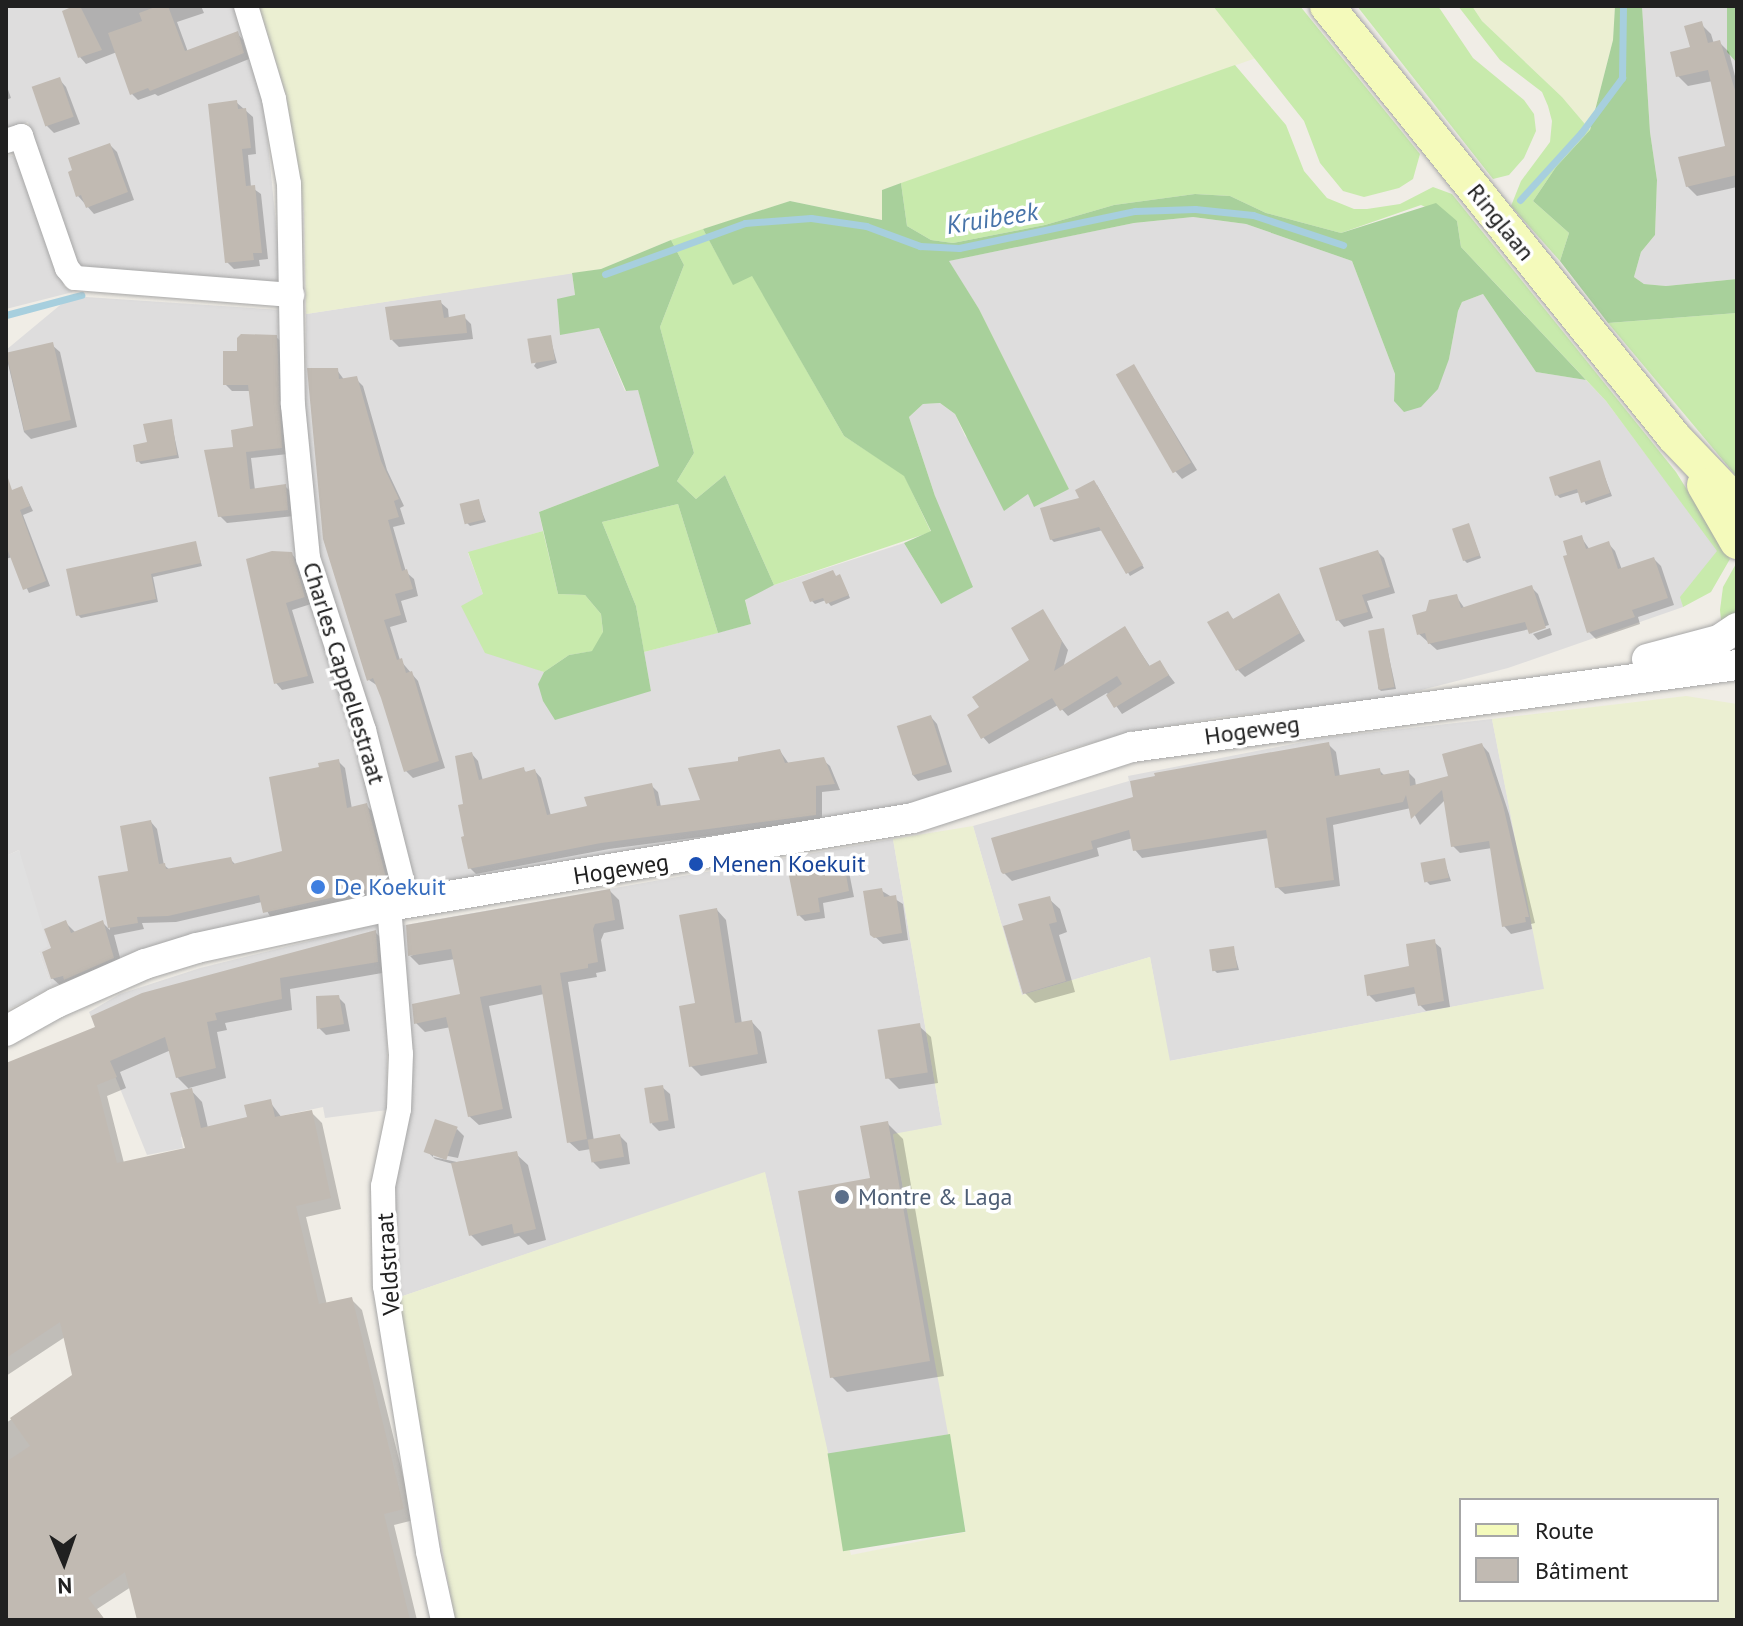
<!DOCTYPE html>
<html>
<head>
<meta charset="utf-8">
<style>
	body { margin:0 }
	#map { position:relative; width:1743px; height:1626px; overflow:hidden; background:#f0ede6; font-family:"PT Sans",sans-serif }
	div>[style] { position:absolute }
	.residential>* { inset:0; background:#dedddd }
	.farmland>* { inset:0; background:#ebefd2 }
	.grass>* { inset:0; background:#c8eaac }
	.forest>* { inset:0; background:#a8d09b; transform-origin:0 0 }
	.parking>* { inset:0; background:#e0e0e0 }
	.shadow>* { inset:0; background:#0003 }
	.stream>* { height:7px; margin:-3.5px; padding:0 3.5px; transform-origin:3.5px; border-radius:3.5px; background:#a7cfde }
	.building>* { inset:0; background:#c1bab2; transform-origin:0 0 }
	.roads { filter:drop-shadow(0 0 2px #a7a7a7) drop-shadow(0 0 2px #a7a7a7) }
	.minor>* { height:24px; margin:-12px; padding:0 12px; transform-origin:12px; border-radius:12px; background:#fff }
	.tertiary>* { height:30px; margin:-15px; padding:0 15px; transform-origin:15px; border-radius:15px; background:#fff }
	.secondary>* { height:34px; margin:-17px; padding:0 17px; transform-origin:17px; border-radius:17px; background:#f4fabb }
	.dots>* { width:22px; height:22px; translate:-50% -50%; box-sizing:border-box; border:4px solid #fff; border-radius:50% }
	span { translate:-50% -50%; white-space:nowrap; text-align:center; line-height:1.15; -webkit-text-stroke:7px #fff; paint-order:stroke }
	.street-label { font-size:24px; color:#202020 }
	.transit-label { font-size:24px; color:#164399 }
	.left { translate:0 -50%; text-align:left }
	.shop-label { font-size:24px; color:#366cbe }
	.service-label { font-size:24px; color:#4e5e75 }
	.water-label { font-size:26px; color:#4874a9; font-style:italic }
	.frame { position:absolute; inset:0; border:8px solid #202020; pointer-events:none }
	.legend { position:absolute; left:1459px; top:1498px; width:260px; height:104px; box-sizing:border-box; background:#fff; border:2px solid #a6a6a6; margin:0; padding:10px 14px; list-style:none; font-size:24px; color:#202020 }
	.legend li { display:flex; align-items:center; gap:16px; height:40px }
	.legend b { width:40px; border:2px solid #a6a6a6 }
	.north { position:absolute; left:24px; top:1522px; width:80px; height:80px; -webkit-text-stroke:6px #fff; paint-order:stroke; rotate:178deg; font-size:22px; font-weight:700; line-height:32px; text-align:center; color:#202020 }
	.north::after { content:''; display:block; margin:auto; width:28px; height:36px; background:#202020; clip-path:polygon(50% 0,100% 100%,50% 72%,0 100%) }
</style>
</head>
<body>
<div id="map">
	<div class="residential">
		<i style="clip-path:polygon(6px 6px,237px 6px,261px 74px,282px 284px,78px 266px,28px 122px,6px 130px)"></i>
		<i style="clip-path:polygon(1642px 6px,1727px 6px,1727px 52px,1737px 63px,1737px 279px,1666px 286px,1644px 284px,1634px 277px,1641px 252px,1655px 235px,1657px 180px,1650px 132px)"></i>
		<i style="clip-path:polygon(6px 155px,13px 156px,22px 167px,64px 286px,73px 292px,6px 309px)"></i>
		<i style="clip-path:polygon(1193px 217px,1246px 224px,1352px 261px,1395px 374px,1394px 401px,1449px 359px,1458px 311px,1462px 302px,1483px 294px,1536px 372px,1586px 380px,1606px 401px,1718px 551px,1681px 597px,1683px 607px,1508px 668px,1378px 701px,1221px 717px,1130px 733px,1058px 752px,917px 803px,414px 891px,317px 551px,305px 423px,306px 314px,572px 273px,575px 295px,560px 334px,599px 328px,625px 391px,638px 389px,659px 466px,539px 512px,543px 531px,468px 553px,483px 594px,518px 662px,544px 672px,538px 684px,651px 691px,644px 652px,751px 624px,745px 599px,774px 585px,904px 543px,941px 604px,935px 496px,909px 417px,923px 404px,940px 403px,955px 414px,965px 436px,1028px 494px,1069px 489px,979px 309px,948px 261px,1134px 223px)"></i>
		<i style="clip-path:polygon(71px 296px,281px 310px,283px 421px,399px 892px,249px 921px,144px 950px,52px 987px,39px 952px,19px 850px,6px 856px,6px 350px)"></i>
		<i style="clip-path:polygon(1492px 719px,1545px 989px,1169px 1061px,1150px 957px,1022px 995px,973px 826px,1129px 781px,1128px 776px,1329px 737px)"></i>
		<i style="clip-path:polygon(893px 839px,942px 1125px,893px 1135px,950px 1434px,828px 1455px,765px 1173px,397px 1298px,394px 1176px,399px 926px)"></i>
		<i style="clip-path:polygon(382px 923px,387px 987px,387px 1110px,325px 1118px,323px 1107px,181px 1137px,183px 1148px,147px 1155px,89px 1012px,120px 994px,200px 968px)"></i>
	</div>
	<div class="farmland">
		<i style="clip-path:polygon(259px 6px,1213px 6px,1256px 58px,882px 190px,883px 220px,790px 201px,671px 240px,601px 269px,306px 314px,304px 212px,297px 162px,286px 95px)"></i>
		<i style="clip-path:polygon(1472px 6px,1615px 6px,1613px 40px,1590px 130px,1562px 97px,1482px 21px)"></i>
		<i style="clip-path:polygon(evenodd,1686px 696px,1737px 704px,1737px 1620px,455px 1620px,397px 1298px,765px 1172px,851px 1555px,966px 1532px,893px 1134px,942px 1125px,893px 839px,973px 826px,1022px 995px,1150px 957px,1170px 1061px,1544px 989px,1492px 719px,1686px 696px,1461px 1500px,1717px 1500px,1717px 1600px,1461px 1600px,1461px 1500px)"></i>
	</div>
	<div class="grass">
		<i style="clip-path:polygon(1213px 6px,1300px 6px,1420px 154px,1413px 179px,1399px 188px,1364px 197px,1343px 191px,1320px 163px,1304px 121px)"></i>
		<i style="clip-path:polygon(1357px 6px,1438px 6px,1473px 58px,1524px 100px,1534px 114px,1536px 131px,1524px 158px,1509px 175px,1493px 179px)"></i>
		<i style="clip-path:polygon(1458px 6px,1472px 6px,1482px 21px,1562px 97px,1590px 130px,1556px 167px,1533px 201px,1569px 233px,1560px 261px,1511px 206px,1521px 181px,1550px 142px,1552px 121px,1548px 106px,1542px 92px,1500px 60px)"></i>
		<i style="clip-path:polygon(1235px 65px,1286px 125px,1304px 171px,1327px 198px,1354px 209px,1367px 209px,1400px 204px,1433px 187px,1452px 194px,1676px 472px,1730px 559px,1711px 592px,1683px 607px,1680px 597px,1717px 551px,1606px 401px,1461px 247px,1457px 221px,1421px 205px,1341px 233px,1266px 213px,1230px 196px,1195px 194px,1114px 205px,1045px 225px,953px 243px,931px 240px,907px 226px,901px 183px)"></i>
		<i style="clip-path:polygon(703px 229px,733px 284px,752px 275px,844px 436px,904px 475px,931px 532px,774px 585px,725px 475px,696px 499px,677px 481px,694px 453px,660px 327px,684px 265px,671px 240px)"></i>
		<i style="clip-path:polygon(1737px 313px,1737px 477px,1608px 323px)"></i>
		<i style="clip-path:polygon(678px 504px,718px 633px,644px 652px,636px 606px,602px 522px)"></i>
		<i style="clip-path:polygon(543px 531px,558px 594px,585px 595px,601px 614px,603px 633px,593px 651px,569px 655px,544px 672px,485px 653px,461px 606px,483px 594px,468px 552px)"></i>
		<i style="clip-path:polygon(1737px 562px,1737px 609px,1722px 629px,1720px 610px,1723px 587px)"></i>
	</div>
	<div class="forest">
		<i style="clip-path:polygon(1615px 6px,1642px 6px,1650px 132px,1657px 180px,1655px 235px,1641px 252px,1634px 277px,1644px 284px,1666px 286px,1737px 279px,1737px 313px,1608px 323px,1560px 261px,1569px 233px,1533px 201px,1556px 167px,1590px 130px,1613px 40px)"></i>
		<i style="clip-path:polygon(1727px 6px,1737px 6px,1737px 63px,1727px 52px)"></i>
		<i style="clip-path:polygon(901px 183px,907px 226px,931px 240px,953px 243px,1045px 225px,1114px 205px,1195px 194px,1230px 196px,1266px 213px,1341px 233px,1436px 203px,1457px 221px,1461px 247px,1586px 380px,1536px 372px,1483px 294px,1462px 302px,1458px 311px,1449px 359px,1438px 389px,1421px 407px,1404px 412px,1394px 401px,1395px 374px,1352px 261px,1246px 224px,1193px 217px,1134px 223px,949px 261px,979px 309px,1069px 489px,1034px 507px,1028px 494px,1004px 511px,955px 414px,940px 403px,923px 404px,909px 417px,935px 496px,973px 587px,941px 604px,904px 543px,931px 531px,904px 476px,844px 436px,752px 276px,733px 285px,703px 229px,790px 201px,882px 220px,882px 190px)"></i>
		<i style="clip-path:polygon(671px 240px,684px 265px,660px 327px,694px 453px,677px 481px,696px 499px,725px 475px,774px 585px,745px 600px,751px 624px,718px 633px,678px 504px,602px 522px,636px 606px,651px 691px,555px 720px,543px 701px,538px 684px,544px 672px,569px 655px,592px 651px,603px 632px,601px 614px,585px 595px,558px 594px,539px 512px,659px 466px,638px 390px,626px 391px,599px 328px,560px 335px,557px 299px,575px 295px,572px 273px,601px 269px)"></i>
		<i style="left:950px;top:1434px;width:99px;height:124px;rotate:81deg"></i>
	</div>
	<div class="parking">
		<i style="clip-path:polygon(19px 850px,48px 946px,39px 952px,52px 987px,6px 1011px,6px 856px)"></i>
	</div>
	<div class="shadow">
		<i style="clip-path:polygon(80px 6px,201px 6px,204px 13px,177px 22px,188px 52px,237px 33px,243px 40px,249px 59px,158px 96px,155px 94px,138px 100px,132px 94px,117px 52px,86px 64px,80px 57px,65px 12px)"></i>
		<i style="clip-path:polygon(1701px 24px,1711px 34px,1714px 44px,1719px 42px,1729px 52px,1737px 84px,1737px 187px,1697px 196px,1687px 186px,1727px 148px,1713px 81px,1688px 86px,1678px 76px)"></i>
		<i style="clip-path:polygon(59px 79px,66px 87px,80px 124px,54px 133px,47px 126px)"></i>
		<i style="clip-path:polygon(6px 84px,11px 98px,6px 100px)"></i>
		<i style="clip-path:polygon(236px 102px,253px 117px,256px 154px,248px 155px,251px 187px,261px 194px,268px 259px,259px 260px,260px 266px,234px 269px,227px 262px)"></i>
		<i style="clip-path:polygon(110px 145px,117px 152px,134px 200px,94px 214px,78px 196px)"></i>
		<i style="clip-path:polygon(440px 302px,448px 309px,449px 319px,464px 317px,471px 324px,473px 339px,399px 347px,392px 340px)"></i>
		<i style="clip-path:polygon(276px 337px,283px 343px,288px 454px,251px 458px,255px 490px,285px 486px,292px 493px,294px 516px,227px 523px,220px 516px,236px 449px,255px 428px,250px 391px,232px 391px,225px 384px,239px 352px)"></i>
		<i style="clip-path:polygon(550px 337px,557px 363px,537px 369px,534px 366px)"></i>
		<i style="clip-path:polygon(52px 345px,60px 352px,77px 427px,31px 439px,24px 432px,6px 355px)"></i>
		<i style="clip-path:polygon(1134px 366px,1197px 470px,1182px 479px,1175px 471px)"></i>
		<i style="clip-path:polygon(337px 370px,345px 381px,356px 379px,363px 386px,387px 470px,404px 506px,400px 508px,405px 524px,393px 527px,406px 572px,414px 579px,418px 596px,401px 601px,407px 622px,390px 627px,400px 660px,418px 681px,445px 768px,413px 778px,406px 771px,378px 686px,369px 680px)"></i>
		<i style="clip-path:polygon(171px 421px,179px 458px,141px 464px,138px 461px,149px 444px)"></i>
		<i style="clip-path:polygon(1599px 462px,1612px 496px,1586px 505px,1580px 492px,1560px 498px,1557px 495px)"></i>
		<i style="clip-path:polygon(1097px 485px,1144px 568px,1130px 576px,1103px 530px,1054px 542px,1051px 539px)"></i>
		<i style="clip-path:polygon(22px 488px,33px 511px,23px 515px,50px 586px,29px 593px,12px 557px,6px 559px,6px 516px,15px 513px)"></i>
		<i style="clip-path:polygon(478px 502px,486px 522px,470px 526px,467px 523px)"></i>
		<i style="clip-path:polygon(1469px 526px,1481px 558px,1467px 563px,1464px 560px)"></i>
		<i style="clip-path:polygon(1581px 537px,1590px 550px,1608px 543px,1615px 551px,1622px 570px,1654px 559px,1661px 566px,1674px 605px,1638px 617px,1640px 624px,1596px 639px,1589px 632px)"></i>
		<i style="clip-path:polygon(195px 543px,202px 566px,153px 577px,158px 602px,81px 618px,78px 615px)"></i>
		<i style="clip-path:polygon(1378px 552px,1384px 558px,1395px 593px,1367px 601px,1373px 618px,1344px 627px,1338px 620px)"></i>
		<i style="clip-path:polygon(291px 554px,299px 561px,311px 604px,292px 610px,314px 683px,282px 690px,276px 683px)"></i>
		<i style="clip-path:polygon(840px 576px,850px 598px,831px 606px,826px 600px,815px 604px,812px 601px)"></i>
		<i style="clip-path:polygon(1531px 587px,1538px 594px,1549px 625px,1532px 630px,1532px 634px,1530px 629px,1437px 650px,1419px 634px,1427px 613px,1456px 596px,1465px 609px)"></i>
		<i style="clip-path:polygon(1278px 595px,1305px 641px,1245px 677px,1238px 670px,1227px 613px,1235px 621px)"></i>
		<i style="clip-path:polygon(1043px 612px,1068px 650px,1063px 668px,1125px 629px,1151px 668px,1159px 662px,1175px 683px,1122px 714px,1107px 693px,1068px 716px,1058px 705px,989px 744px,983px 737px,982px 708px,1032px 661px)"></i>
		<i style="clip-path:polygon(1550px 628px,1552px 635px,1538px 640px,1533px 634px)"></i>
		<i style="clip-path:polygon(1383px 630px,1396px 689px,1381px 691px,1378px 688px)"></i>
		<i style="clip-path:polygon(931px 717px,937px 724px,952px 772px,918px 781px,912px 774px)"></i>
		<i style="clip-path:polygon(1328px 744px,1336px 752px,1340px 777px,1379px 770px,1385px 776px,1408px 772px,1415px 779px,1416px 786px,1450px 777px,1482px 745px,1489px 753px,1509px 814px,1535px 923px,1531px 924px,1532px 929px,1511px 934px,1504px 926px,1492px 848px,1460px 853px,1453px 846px,1445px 800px,1420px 825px,1411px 808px,1333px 825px,1340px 886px,1285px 894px,1277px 887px,1269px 838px,1142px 858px,1135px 850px,1133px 838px,1097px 848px,1099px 856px,1012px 881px,1004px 873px)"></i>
		<i style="clip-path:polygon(780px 751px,789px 764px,823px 760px,830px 766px,840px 790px,822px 792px,822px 821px,609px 849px,476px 874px,470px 868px,465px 805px,472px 754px,478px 761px,483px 781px,523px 769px,527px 773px,535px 771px,541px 778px,551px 816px,589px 807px,651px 785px,658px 792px,661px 807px,702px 801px,741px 763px)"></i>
		<i style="clip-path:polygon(338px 761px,345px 768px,352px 809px,366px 805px,373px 812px,393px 891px,271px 918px,262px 902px,176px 922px,142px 923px,144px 929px,114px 935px,123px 969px,63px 988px,52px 978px,54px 949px,65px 922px,76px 933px,103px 923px,110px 930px,100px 878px,130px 872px,151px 822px,157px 829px,164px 865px,170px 870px,230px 859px,236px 865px,285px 853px,321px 769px)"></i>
		<i style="clip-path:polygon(1444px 860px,1451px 881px,1430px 885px,1427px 882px)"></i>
		<i style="clip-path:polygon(842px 861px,848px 867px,854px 897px,823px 903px,825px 918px,805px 921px,799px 915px)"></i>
		<i style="clip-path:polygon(610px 891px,619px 900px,624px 929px,604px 933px,601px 940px,606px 971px,596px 973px,597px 977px,568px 982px,594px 1141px,620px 1136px,627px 1143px,630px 1164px,600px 1169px,593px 1162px,591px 1149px,579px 1151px,569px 1142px,544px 994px,489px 1006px,512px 1118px,479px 1125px,469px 1116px,451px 1027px,425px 1032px,416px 1023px,463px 995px,455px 959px,419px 965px,410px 956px)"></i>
		<i style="clip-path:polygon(882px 891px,903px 904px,908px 940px,883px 944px,872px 934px)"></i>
		<i style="clip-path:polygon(1049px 899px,1060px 909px,1067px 932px,1059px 935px,1075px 992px,1035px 1003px,1025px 993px,1026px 921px)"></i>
		<i style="clip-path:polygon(717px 910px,726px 920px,742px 1024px,752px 1022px,761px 1032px,767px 1063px,701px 1076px,691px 1066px,697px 1005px)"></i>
		<i style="clip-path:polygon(evenodd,375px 932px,386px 943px,388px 972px,290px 989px,292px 1010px,225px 1023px,227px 1030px,217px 1032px,226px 1078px,189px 1088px,202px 1102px,208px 1128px,249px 1119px,270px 1102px,282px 1118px,311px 1112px,322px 1123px,341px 1209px,306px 1217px,327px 1305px,351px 1299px,362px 1310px,414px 1520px,394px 1525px,417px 1620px,139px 1620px,131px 1587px,97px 1609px,105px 1620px,6px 1620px,6px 1423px,74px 1376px,65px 1337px,6px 1376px,6px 1065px,375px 932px,171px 1050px,177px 1077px,191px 1091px,187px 1150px,124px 1163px,107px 1096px,126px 1088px,120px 1072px,171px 1050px)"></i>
		<i style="clip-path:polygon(1434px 942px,1441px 948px,1450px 1007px,1426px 1011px,1420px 1005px,1418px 993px,1376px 1002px,1369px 995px,1411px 968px)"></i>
		<i style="clip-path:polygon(1233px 948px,1239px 970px,1217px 973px,1214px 970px)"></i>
		<i style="clip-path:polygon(338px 997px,345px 1004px,350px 1031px,326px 1035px,319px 1028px)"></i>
		<i style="clip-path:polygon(919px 1026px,931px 1037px,938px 1083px,899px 1089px,888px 1078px)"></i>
		<i style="clip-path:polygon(662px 1087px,670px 1094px,675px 1128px,659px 1131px,652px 1124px)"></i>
		<i style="clip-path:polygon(887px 1123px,903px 1139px,944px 1376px,847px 1392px,832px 1377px,872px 1180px)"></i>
		<i style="clip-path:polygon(457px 1129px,464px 1136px,458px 1158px,433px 1153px,433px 1157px,457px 1162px,516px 1154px,528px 1165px,546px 1240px,528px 1245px,519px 1236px,482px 1246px,471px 1235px,453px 1164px,435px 1159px,428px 1152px)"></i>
	</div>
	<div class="stream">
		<i style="left:1520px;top:200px;width:91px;rotate:-47.7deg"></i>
		<i style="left:1581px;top:133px;width:69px;rotate:-53.3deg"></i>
		<i style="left:1622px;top:78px;width:72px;rotate:-89.2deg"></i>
		<i style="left:605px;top:274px;width:149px;rotate:-20deg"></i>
		<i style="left:745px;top:223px;width:66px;rotate:-4.3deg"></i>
		<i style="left:811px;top:218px;width:56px;rotate:8.3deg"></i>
		<i style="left:866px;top:226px;width:58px;rotate:20.3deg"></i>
		<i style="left:920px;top:246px;width:39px;rotate:3deg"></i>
		<i style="left:959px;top:248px;width:180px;rotate:-11.9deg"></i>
		<i style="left:1135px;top:211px;width:60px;rotate:-1.9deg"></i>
		<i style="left:1195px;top:209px;width:58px;rotate:5.9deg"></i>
		<i style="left:1253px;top:215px;width:95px;rotate:18.4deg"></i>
		<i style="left:6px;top:315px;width:78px;rotate:-14.9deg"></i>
	</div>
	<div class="building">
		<i style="clip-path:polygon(74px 6px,80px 6px,102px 50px,78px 58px,62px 11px)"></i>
		<i style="clip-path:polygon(158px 6px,168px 6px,185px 51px,238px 31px,244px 53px,150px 91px,148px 88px,130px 95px,108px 33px,142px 21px,139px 13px)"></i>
		<i style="clip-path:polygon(1702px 21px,1708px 43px,1720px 40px,1737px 97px,1737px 175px,1686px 187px,1678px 157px,1725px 146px,1708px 70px,1676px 77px,1670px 52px,1690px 47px,1684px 26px)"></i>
		<i style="left:60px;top:77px;width:42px;height:30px;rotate:71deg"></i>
		<i style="clip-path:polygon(237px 100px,238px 109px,246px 108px,251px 148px,242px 149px,246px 186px,255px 185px,262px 253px,253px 253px,254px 260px,225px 263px,208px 104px)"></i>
		<i style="clip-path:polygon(110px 143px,128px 192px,86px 208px,81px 195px,76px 197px,68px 172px,72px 170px,68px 158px)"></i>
		<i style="clip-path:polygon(441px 300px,444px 318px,465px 314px,467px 333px,390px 340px,385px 307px)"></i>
		<i style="clip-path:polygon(241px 334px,277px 335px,282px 448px,246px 452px,250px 489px,286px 484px,288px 510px,218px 517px,204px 450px,233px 447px,231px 430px,253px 426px,248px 385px,223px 385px,223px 351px,237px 351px,237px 338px)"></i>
		<i style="left:551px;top:335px;width:25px;height:24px;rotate:81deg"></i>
		<i style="left:53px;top:342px;width:80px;height:48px;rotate:77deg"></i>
		<i style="left:1134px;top:364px;width:114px;height:21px;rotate:60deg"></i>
		<i style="clip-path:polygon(307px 368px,338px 368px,339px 379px,357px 376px,381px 461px,399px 499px,394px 501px,399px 517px,388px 520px,402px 571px,407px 569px,413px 589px,395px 594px,401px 615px,384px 620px,397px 660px,402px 658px,406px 673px,412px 671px,439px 761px,404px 772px,381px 698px,373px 678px,367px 681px,323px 539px)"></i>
		<i style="clip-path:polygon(172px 419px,177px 455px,136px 462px,133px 445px,147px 442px,143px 424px)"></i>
		<i style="clip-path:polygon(1600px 460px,1610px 493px,1581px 503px,1577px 489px,1555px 496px,1549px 477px)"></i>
		<i style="clip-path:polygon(8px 478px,12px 490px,22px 486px,30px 506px,20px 510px,46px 581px,23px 590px,6px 546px)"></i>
		<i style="clip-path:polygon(1094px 480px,1143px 565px,1126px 574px,1099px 527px,1050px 540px,1040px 508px,1079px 498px,1075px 490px)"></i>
		<i style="left:479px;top:499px;width:21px;height:20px;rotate:76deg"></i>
		<i style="left:1469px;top:523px;width:34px;height:18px;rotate:71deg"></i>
		<i style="clip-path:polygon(1582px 535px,1586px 549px,1609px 541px,1618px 569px,1654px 557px,1668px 598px,1632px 610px,1635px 617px,1587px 633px,1563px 556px,1567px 555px,1563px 541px)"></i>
		<i style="clip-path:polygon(196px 541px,201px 563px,151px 574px,156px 599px,76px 616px,66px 569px)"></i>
		<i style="clip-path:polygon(1378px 550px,1390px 587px,1362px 595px,1368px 612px,1336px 621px,1319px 568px)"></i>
		<i style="clip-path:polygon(272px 551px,292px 552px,305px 597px,286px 603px,308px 676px,274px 684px,246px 559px)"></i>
		<i style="clip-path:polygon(833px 570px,836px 576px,840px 574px,849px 595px,826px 604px,823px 598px,810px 602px,802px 582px)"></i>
		<i style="clip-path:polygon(1532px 585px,1546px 628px,1529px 634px,1525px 622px,1428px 644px,1425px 633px,1417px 635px,1412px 615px,1426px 611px,1429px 600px,1457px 594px,1461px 608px)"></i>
		<i style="clip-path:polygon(1279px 593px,1300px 633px,1236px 671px,1207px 622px,1228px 611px,1233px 619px)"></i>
		<i style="clip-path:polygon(1043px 609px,1062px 641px,1054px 671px,1125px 626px,1149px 666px,1160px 660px,1169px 675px,1114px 708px,1106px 695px,1122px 684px,1117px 676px,1060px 711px,1052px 698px,981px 739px,967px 715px,979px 707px,972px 697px,1029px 660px,1011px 628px)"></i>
		<i style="left:1384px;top:628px;width:60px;height:16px;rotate:80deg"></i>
		<i style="left:931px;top:715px;width:52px;height:36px;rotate:72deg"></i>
		<i style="clip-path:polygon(1329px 742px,1335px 776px,1380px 768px,1381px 775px,1409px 770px,1410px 786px,1448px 776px,1442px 754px,1482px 743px,1503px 805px,1529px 917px,1525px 917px,1526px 922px,1502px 927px,1489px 841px,1451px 847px,1442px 790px,1411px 819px,1406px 795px,1403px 802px,1326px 818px,1334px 880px,1275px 888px,1266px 830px,1133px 851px,1129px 830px,1091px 841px,1093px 849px,1003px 874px,1001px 872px,991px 838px,1133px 797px,1130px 781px,1155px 776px,1154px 773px)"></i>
		<i style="clip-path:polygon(780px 749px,785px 763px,824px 757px,835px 784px,816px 786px,816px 815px,601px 843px,468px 869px,461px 837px,464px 836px,458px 805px,463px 804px,455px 756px,472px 752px,479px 780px,524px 767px,525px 772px,535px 769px,547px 815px,587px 806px,584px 797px,652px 783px,657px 806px,700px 800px,688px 768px,738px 761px,738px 757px)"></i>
		<i style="clip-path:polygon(339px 759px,347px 808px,367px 803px,388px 885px,263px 913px,259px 895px,168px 916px,137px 917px,138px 923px,108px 928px,98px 876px,128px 871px,120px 826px,151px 820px,159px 864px,165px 863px,166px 869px,231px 857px,233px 864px,282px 851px,269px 777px,319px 767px,318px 763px)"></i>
		<i style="clip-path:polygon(843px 858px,849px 891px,818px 898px,820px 912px,797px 916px,788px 871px)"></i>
		<i style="left:1445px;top:858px;width:20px;height:25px;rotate:79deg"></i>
		<i style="clip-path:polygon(882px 888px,884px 897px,896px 895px,902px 933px,874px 938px,870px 935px,863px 891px)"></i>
		<i style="clip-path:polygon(610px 889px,615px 920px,595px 924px,593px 929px,598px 962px,588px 964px,588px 968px,560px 973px,587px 1139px,567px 1143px,541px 985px,480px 997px,503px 1109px,468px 1117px,446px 1017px,414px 1024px,412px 1004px,460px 994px,451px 949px,408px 956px,406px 925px)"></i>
		<i style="clip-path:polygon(1050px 896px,1057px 922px,1049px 924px,1066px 981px,1023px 994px,1003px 926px,1023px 920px,1018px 904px)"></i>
		<i style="clip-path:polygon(717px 908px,735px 1023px,752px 1020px,758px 1054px,689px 1067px,679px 1006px,695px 1003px,679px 915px)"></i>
		<i style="clip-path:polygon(66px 920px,71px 933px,103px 920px,114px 958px,64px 980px,63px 976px,51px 979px,42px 952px,51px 948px,44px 929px)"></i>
		<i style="clip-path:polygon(376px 930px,378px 962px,280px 978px,282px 999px,215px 1013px,217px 1020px,207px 1022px,216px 1068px,176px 1078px,165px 1037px,110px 1061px,117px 1077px,97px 1085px,117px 1163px,185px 1148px,170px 1093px,192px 1088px,201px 1128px,247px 1117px,244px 1105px,271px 1099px,275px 1117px,312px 1110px,331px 1198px,296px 1206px,319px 1304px,352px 1297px,404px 1509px,384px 1514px,410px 1620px,137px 1620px,125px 1572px,88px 1598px,105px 1620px,6px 1620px,6px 1462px,30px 1446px,10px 1418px,72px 1375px,60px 1322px,6px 1358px,6px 1063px,95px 1027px,91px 1016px,142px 993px)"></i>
		<i style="clip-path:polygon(1435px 939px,1444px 1001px,1418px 1006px,1414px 987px,1367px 996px,1364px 975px,1409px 966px,1406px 944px)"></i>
		<i style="left:1234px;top:946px;width:22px;height:25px;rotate:82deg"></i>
		<i style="clip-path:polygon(339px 995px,344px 1024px,317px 1029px,316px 996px)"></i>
		<i style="left:920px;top:1023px;width:50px;height:43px;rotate:81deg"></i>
		<i style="left:663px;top:1085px;width:36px;height:19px;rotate:81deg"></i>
		<i style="left:435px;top:1119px;width:24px;height:35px;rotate:19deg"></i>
		<i style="clip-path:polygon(888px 1121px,930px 1361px,830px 1378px,798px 1191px,870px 1178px,860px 1126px)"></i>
		<i style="left:620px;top:1134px;width:23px;height:33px;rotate:80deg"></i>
		<i style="clip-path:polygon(517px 1151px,536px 1229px,514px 1234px,512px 1224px,469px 1236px,451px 1163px)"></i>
	</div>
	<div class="roads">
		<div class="minor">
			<i style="left:246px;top:6px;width:97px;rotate:73.2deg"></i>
			<i style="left:274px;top:99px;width:86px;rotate:80deg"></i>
			<i style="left:289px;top:184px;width:221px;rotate:89deg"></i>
			<i style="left:293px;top:405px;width:154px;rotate:84.4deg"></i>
			<i style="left:308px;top:558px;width:181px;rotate:72deg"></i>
			<i style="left:364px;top:730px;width:179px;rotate:75.8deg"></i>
			<i style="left:6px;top:141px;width:16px;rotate:-18deg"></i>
			<i style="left:21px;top:136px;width:140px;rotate:70.8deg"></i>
			<i style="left:67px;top:268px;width:13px;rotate:51deg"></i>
			<i style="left:75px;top:278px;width:218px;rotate:4.5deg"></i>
			<i style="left:389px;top:906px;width:148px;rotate:85.4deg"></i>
			<i style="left:401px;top:1054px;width:55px;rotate:92.1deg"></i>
			<i style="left:399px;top:1109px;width:79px;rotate:101.7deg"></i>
			<i style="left:383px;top:1186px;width:100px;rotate:88.9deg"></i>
			<i style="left:385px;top:1286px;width:269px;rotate:80.8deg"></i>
			<i style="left:428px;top:1552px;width:70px;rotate:77.6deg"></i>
		</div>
		<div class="tertiary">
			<i style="left:1647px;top:659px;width:74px;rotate:-14.8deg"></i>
			<i style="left:1719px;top:640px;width:22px;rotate:-34deg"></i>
			<i style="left:6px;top:1031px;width:57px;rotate:-29.2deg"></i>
			<i style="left:56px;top:1003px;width:97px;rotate:-23.7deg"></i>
			<i style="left:145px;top:964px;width:54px;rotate:-17.1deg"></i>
			<i style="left:197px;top:948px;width:197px;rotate:-12.3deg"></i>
			<i style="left:389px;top:906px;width:531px;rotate:-9.53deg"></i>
			<i style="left:913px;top:818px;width:230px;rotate:-18deg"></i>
			<i style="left:1132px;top:747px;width:611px;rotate:-7.72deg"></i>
		</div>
		<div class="secondary">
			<i style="left:1327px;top:6px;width:553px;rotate:51.16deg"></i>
			<i style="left:1674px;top:437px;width:91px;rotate:46.3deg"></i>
			<i style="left:1704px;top:485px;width:66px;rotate:59.9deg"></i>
		</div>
	</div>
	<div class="dots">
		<i style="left:696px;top:864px;background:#1a4fb4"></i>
		<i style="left:318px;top:887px;background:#3f7fe0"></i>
		<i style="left:842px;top:1197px;background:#5c6f8a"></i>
	</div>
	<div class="street-label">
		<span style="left:1501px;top:222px;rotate:51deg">Ringlaan</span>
		<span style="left:344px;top:673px;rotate:73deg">Charles Cappellestraat</span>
		<span style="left:1252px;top:730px;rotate:-8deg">Hogeweg</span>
		<span style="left:621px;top:869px;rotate:-9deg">Hogeweg</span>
		<span style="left:388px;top:1264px;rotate:-94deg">Veldstraat</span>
	</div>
	<div class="transit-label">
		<span class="left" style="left:712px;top:864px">Menen Koekuit</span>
	</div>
	<div class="shop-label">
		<span class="left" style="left:334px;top:887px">De Koekuit</span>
	</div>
	<div class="service-label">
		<span class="left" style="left:858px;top:1197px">Montre &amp; Laga</span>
	</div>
	<div class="water-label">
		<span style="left:992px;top:218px;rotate:-9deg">Kruibeek</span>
	</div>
	<div class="frame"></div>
	<ul class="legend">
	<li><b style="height:10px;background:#f4fabb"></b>Route</li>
	<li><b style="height:22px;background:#c1bab2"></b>Bâtiment</li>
	</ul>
	<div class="north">N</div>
</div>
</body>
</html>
